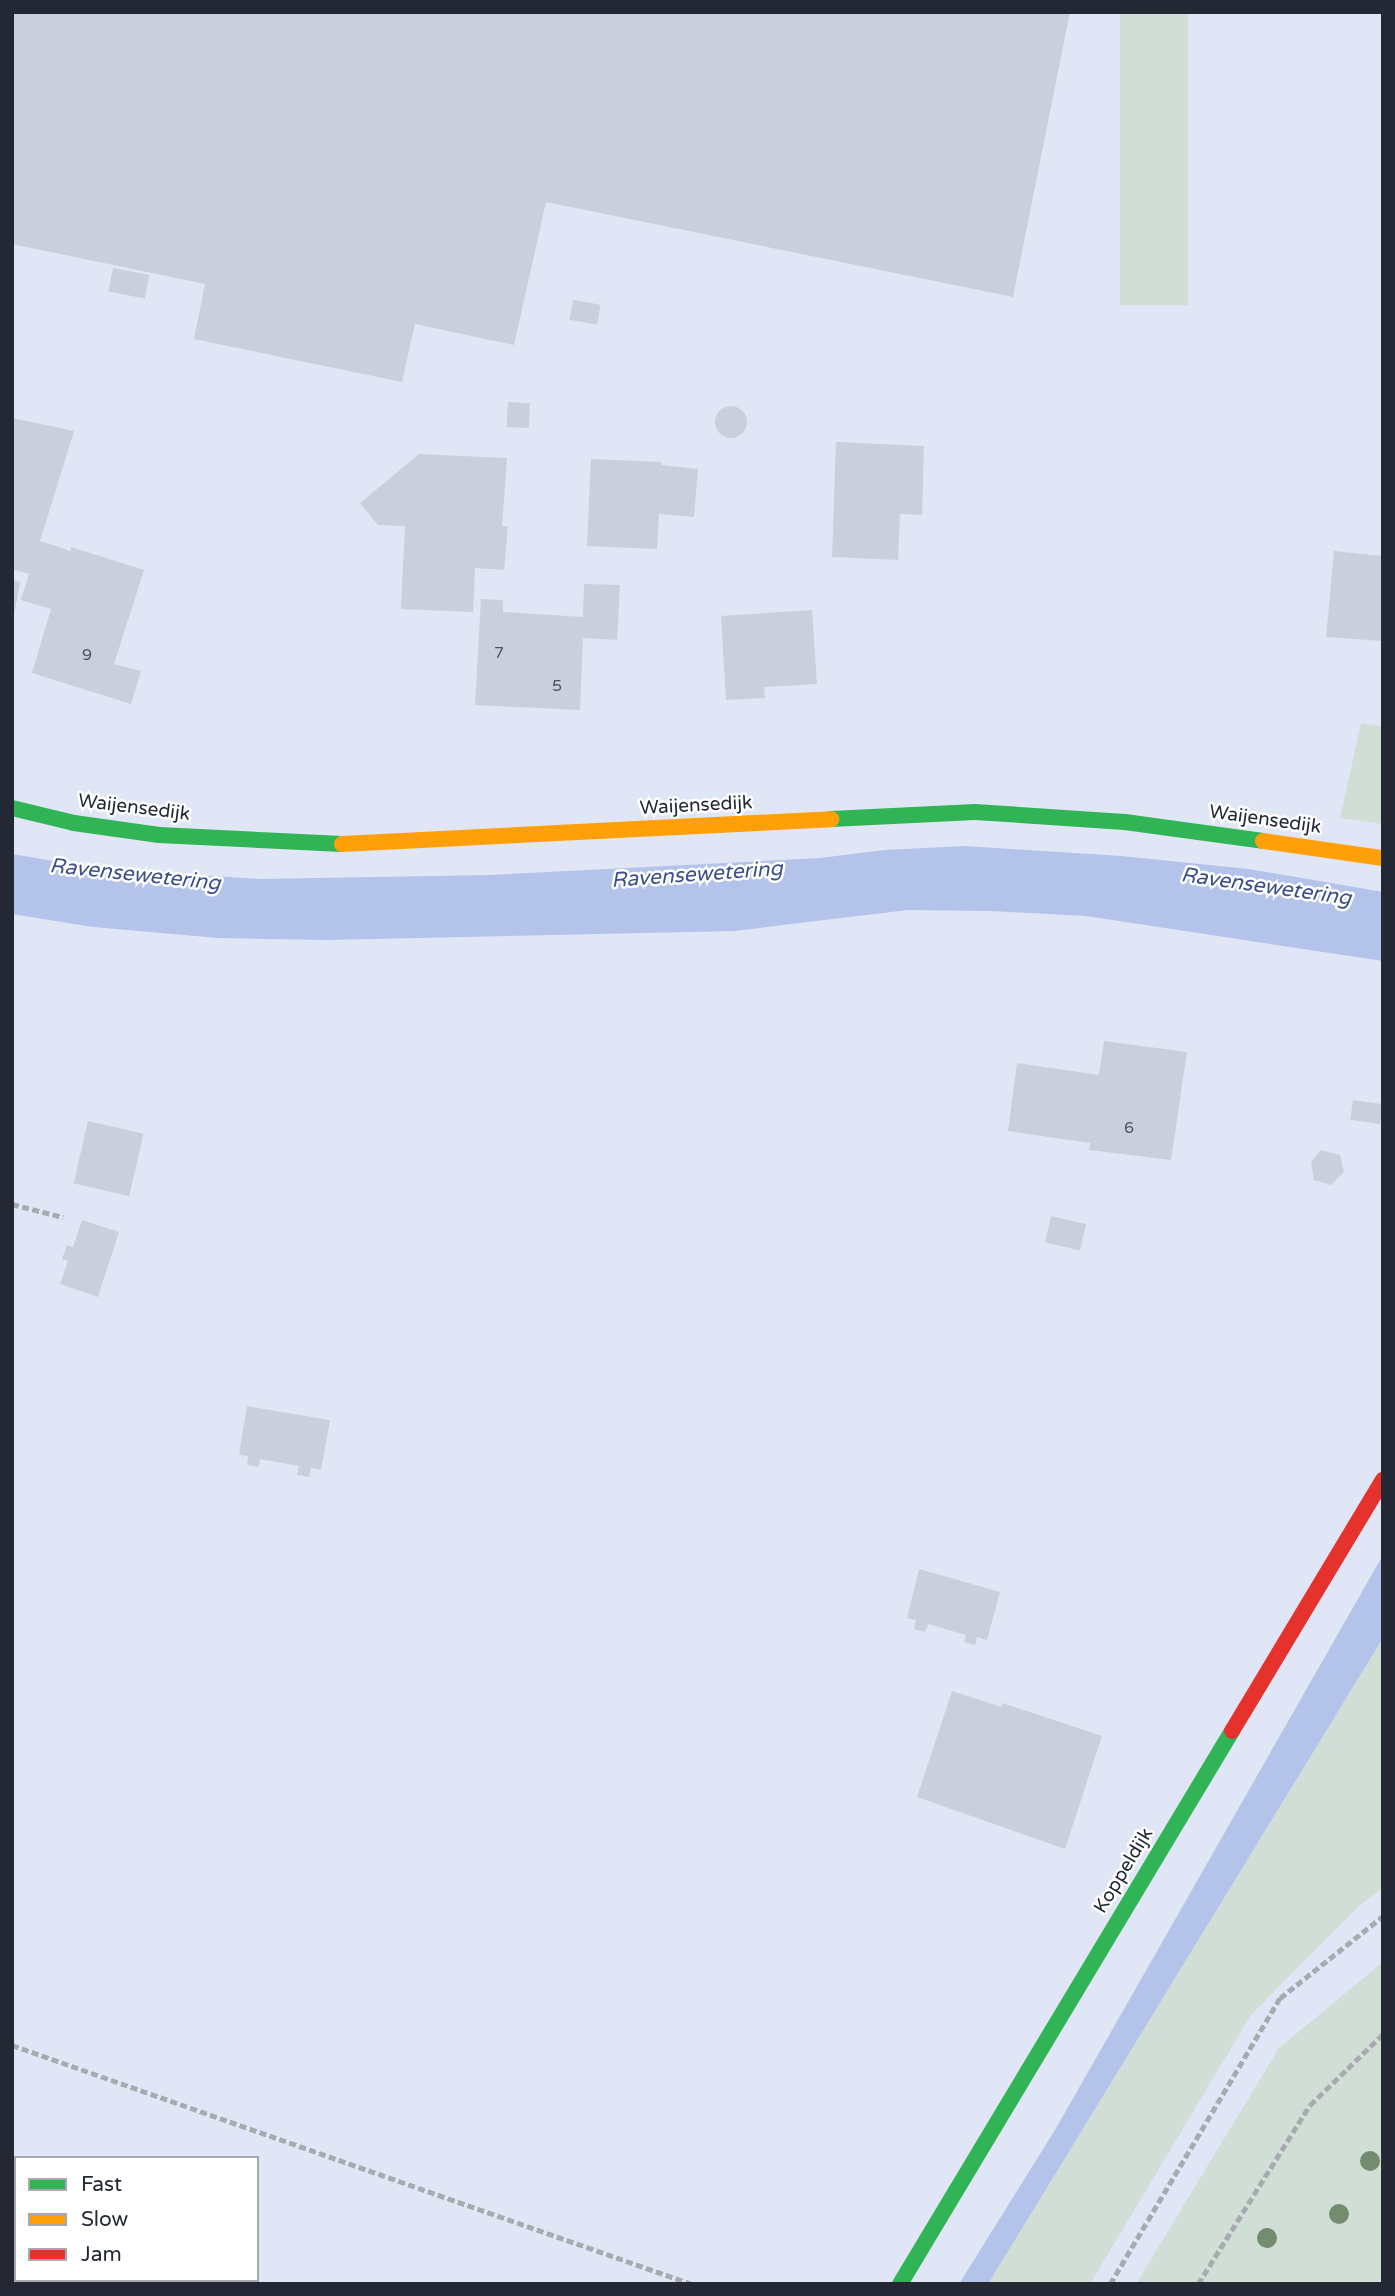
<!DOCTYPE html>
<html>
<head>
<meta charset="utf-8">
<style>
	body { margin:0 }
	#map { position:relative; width:1395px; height:2296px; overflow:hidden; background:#e0e6f5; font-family:"Varela Round",sans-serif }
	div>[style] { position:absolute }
	.green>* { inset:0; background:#d1ded6; transform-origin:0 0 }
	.water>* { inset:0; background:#b4c3ea }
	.building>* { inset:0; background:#cacfdc; transform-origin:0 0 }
	.round { border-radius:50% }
	.path>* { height:4.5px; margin-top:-2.25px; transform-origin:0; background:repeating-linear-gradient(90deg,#a7aaae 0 7px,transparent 0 10.5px) }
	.fast>* { height:16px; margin:-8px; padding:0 8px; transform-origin:8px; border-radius:8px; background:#30b455 }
	.slow>* { height:16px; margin:-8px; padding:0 8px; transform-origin:8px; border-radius:8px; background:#ff9f0a }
	.jam>* { height:16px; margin:-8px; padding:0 8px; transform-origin:8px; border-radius:8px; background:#e5322d }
	.trees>* { width:20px; height:20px; margin:-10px; border-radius:50%; background:#738b6e }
	span { translate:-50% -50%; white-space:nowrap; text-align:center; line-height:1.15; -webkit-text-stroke:5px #fff; paint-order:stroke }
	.number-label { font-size:16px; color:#4e525f }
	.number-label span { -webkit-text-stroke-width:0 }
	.street-label { font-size:19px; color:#232834 }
	.water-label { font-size:21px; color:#3b4f8c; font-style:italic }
	.frame { position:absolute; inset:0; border:14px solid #232834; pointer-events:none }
	.legend { position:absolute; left:14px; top:2156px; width:245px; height:126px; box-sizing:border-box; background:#fff; border:2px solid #a7a9ae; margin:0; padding:9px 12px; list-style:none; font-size:21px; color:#232834 }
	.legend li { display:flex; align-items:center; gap:14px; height:35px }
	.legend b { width:35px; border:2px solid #a7a9ae }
</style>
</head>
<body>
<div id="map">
	<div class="green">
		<i style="left:1120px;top:12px;width:68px;height:293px"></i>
		<i style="clip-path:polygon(1361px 723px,1383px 727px,1383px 824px,1340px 818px)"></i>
		<i style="clip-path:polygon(1383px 1638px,1383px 1888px,1359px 1906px,1251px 2015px,1090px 2284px,988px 2284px)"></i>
		<i style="clip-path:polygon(1383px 1962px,1383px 2284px,1136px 2284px,1279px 2048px)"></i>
	</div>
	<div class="water">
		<i style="clip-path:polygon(965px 846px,1121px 856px,1249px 869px,1383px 892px,1383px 961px,1086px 916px,990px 911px,908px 910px,734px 931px,326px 940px,218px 938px,93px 927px,12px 914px,12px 854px,101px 869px,260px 879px,490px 875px,820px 858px,884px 850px)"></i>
		<i style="clip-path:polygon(1383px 1555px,1383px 1638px,988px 2284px,959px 2284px,1055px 2130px)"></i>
	</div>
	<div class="building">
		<i style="clip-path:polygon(12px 12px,1070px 12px,1013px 297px,546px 202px,514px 345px,415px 324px,402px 382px,194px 339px,205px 284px,12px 244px)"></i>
		<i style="left:113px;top:268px;width:37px;height:24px;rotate:11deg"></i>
		<i style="left:573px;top:300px;width:28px;height:20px;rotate:10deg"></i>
		<i style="left:508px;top:402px;width:22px;height:25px;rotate:3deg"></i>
		<i class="round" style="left:715px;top:406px;width:32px;height:32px"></i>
		<i style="clip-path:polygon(12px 418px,74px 431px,40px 541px,71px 551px,71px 547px,144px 570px,114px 664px,141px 671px,131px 704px,32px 673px,51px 609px,21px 600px,29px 574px,12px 569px)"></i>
		<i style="clip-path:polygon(836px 442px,924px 446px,922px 515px,900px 514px,898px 560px,832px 557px)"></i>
		<i style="clip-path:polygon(419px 454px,507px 458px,502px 526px,508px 526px,504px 570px,475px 568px,473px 612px,401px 609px,405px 526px,378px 525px,360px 503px)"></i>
		<i style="clip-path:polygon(591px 459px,661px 462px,661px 465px,698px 469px,694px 517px,659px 514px,657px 549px,587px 546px)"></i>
		<i style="clip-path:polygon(1334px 551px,1383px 556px,1383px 641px,1326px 637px)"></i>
		<i style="clip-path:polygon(12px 580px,20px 582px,14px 615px,12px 615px)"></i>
		<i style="clip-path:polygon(584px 584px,620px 585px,617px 640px,583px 638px,580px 710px,475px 705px,481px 599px,503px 600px,503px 612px,583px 617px)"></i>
		<i style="clip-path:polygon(812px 610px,817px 684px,764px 687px,765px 698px,726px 700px,721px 616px)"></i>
		<i style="clip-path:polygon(1104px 1041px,1187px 1052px,1171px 1160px,1089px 1150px,1090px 1143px,1008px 1131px,1017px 1063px,1099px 1075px)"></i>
		<i style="left:1353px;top:1100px;width:30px;height:20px;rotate:8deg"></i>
		<i style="left:88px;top:1121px;width:57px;height:64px;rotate:13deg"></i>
		<i style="clip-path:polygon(1321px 1150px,1340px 1155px,1344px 1172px,1331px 1185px,1314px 1180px,1311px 1162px)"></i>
		<i style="left:1051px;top:1216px;width:36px;height:27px;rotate:13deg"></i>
		<i style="clip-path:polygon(82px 1220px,119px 1232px,98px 1297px,60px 1284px,68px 1261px,62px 1259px,67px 1245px,73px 1247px)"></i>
		<i style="clip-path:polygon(247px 1406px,330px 1420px,321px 1470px,311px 1468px,309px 1477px,297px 1475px,299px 1466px,260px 1459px,259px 1467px,247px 1465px,248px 1456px,239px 1455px)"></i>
		<i style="clip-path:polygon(919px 1569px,1000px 1592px,987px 1640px,977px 1637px,975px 1645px,964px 1642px,966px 1635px,928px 1624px,925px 1632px,914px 1629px,916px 1620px,907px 1618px)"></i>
		<i style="clip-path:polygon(952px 1691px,1001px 1707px,1002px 1703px,1102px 1736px,1065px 1849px,917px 1797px)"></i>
	</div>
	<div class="path">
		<i style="left:12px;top:1204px;width:53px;rotate:14.3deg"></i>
		<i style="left:12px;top:2045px;width:721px;rotate:19.37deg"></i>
		<i style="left:1110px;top:2284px;width:333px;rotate:-59.3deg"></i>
		<i style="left:1280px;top:1998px;width:132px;rotate:-38.5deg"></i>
		<i style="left:1198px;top:2284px;width:211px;rotate:-58deg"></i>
		<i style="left:1310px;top:2105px;width:102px;rotate:-44.2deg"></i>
	</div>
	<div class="fast">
		<i style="left:12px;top:808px;width:64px;rotate:13.6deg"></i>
		<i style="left:74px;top:823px;width:86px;rotate:8deg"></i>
		<i style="left:159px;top:835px;width:183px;rotate:2.8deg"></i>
		<i style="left:831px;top:819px;width:144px;rotate:-2.8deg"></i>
		<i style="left:975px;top:812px;width:150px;rotate:3.8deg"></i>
		<i style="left:1125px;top:822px;width:139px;rotate:7.8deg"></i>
		<i style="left:900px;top:2284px;width:645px;rotate:-59.02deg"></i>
	</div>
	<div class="slow">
		<i style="left:1263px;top:841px;width:121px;rotate:8.1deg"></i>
		<i style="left:342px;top:844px;width:490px;rotate:-2.9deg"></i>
	</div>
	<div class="jam">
		<i style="left:1232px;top:1731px;width:293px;rotate:-59deg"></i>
	</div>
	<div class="trees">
		<i style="left:1370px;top:2161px"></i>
		<i style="left:1339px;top:2214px"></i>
		<i style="left:1267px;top:2238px"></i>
	</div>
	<div class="number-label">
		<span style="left:499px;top:653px">7</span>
		<span style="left:87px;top:655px">9</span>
		<span style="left:557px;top:686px">5</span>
		<span style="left:1129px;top:1128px">6</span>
	</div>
	<div class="street-label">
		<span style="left:696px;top:806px;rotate:-3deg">Waijensedijk</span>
		<span style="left:134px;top:808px;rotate:7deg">Waijensedijk</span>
		<span style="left:1265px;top:820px;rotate:8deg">Waijensedijk</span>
		<span style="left:1124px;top:1871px;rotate:-59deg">Koppeldijk</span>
	</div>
	<div class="water-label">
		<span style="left:135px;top:875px;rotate:6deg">Ravensewetering</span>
		<span style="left:697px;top:875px;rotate:-4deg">Ravensewetering</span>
		<span style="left:1266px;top:887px;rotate:8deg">Ravensewetering</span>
	</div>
	<div class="frame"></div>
	<ul class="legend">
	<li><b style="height:9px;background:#30b455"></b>Fast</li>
	<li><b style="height:9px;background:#ff9f0a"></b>Slow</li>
	<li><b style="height:9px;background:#e5322d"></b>Jam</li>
	</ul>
</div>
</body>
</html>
